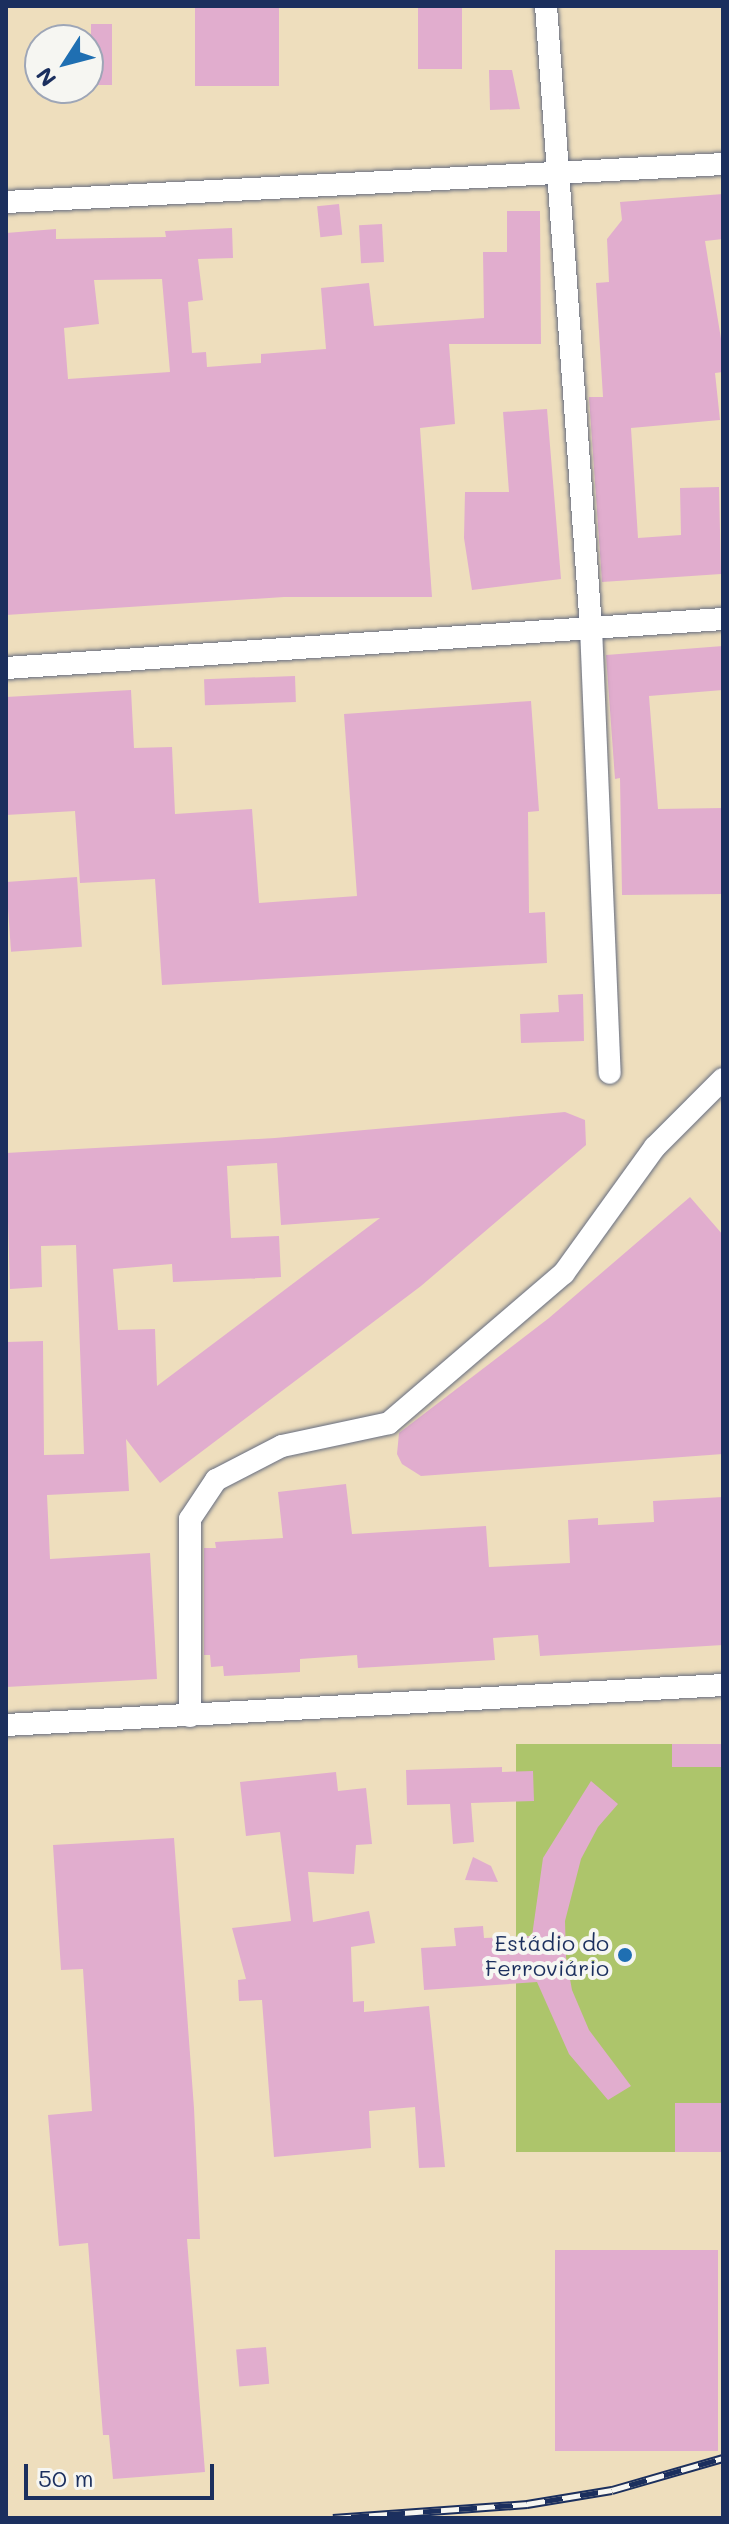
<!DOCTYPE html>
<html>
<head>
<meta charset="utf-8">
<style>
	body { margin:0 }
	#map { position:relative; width:729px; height:2524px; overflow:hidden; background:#eedebd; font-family:Mali,sans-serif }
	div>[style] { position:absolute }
	.green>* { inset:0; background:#adc56b; transform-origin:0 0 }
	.building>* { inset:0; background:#e1adce; transform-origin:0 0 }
	.roads { filter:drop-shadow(0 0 2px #656c7f) drop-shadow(0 0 2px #656c7f) }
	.minor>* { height:22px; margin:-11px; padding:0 11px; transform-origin:11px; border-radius:11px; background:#fff }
	.rail>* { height:9px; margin-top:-4.5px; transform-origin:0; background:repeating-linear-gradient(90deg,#f6f6f2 0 18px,#1b2f5e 0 36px); box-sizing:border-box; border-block:2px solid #1b2f5e }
	.dots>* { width:22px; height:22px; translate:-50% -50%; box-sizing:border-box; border:4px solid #f6f6f2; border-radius:50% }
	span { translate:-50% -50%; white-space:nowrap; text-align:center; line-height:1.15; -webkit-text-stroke:8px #f6f6f2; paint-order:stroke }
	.poi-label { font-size:22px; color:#1b2f5e }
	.right { translate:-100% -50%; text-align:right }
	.frame { position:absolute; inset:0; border:8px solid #1b2f5e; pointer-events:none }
	.north { position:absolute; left:24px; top:24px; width:80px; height:80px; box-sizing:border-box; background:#f6f6f2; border:2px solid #9ea6b7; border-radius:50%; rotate:234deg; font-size:22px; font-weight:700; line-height:32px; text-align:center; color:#1b2f5e }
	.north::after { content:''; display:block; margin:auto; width:28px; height:36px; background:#1f6fb2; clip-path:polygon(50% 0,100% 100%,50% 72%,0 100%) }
	.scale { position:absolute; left:24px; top:2464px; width:190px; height:36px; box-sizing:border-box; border:4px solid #1b2f5e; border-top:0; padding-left:10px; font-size:24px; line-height:28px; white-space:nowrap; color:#1b2f5e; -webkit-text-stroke:6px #f6f6f2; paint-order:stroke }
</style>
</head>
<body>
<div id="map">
	<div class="green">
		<i style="left:723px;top:1744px;width:408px;height:207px;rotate:90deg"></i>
	</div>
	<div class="building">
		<i style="left:195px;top:6px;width:84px;height:80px"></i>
		<i style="left:418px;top:6px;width:44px;height:63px"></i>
		<i style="left:91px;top:24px;width:21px;height:61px"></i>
		<i style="clip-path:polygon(489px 70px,512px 70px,520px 109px,490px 110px)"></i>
		<i style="clip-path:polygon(723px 194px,723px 239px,705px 241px,723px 351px,723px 372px,715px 373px,720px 420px,631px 428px,638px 538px,681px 535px,680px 488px,719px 487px,721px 574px,602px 582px,589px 397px,603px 397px,596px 283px,609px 282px,607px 239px,622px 220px,620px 202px)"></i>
		<i style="left:339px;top:204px;width:31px;height:22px;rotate:84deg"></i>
		<i style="clip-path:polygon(evenodd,507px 211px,540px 211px,541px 344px,449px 344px,455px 424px,420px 428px,432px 597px,284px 597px,6px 615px,6px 233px,56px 229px,56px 239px,166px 237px,165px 231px,232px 228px,233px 258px,198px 259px,203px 300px,188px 302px,192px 353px,206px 352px,207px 367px,261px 363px,261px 354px,326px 349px,321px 288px,369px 283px,374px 326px,484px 318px,483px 252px,507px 252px,507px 211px,162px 279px,170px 372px,68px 379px,64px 328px,99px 324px,94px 280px,162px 279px)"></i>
		<i style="left:382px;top:224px;width:38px;height:23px;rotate:87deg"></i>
		<i style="clip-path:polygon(547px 409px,561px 579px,472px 590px,464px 538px,465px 492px,509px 492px,503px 412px)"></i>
		<i style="clip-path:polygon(723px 646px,723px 690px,649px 696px,658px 809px,723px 808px,723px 894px,622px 895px,620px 778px,615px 779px,606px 655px)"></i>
		<i style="left:295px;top:676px;width:26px;height:91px;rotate:88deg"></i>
		<i style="clip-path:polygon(131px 690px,134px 748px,172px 747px,175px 814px,252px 809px,259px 903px,357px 896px,344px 714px,531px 701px,539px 811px,528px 812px,529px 913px,545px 912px,547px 963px,162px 985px,155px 879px,80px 883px,75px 811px,6px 815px,6px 697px)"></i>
		<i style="left:77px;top:877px;width:70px;height:71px;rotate:86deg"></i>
		<i style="clip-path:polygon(583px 994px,584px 1041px,521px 1043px,520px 1014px,559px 1012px,558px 995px)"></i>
		<i style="clip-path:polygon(evenodd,565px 1112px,585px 1120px,586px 1145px,421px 1286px,160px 1483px,126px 1439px,129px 1491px,47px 1495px,50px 1559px,150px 1553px,157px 1679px,6px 1687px,6px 1342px,43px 1341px,44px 1455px,84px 1454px,76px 1245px,41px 1246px,42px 1287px,10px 1289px,6px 1153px,275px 1138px,565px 1112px,277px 1163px,281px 1225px,380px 1218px,157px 1386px,155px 1329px,118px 1330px,113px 1269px,172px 1264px,173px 1282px,281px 1277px,279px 1236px,231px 1238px,227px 1166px,277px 1163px)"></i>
		<i style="clip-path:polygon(690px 1197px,723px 1235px,723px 1454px,421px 1476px,402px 1464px,397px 1454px,399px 1433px,549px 1318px)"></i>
		<i style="clip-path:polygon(346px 1484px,352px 1534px,486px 1526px,489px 1567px,570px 1563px,568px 1520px,598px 1518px,598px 1525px,654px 1522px,653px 1501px,723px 1497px,723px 1645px,540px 1656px,538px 1635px,493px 1638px,495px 1660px,358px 1668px,357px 1655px,300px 1659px,300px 1672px,224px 1676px,223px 1666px,211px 1667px,210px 1655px,204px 1655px,204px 1548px,216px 1548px,215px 1542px,283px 1538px,278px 1492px)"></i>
		<i style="left:723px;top:1744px;width:23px;height:51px;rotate:90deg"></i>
		<i style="clip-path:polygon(502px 1767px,502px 1772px,533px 1771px,534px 1801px,471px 1803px,474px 1842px,453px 1844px,450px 1804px,407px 1805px,406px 1770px)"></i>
		<i style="clip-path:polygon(336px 1772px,338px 1791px,366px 1788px,372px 1844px,356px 1845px,354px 1874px,308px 1872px,313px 1922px,369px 1911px,375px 1943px,351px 1947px,353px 2002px,364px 2001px,364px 2012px,429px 2006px,445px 2167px,419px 2168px,415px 2107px,369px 2111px,371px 2148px,274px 2157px,262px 2000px,239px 2001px,238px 1980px,246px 1979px,232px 1928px,291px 1921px,280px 1832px,246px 1836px,240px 1782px)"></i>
		<i style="clip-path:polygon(591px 1781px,618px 1804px,598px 1827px,581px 1859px,565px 1921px,566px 1957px,572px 1990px,589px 2030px,631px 2086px,608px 2100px,569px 2054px,537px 1982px,424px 1990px,421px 1948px,456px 1946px,454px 1928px,483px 1926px,484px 1938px,532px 1936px,543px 1858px)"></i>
		<i style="clip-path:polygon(174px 1838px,194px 2108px,200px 2239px,187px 2239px,205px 2472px,113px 2479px,109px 2435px,103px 2435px,88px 2243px,59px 2246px,48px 2115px,92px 2111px,83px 1969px,61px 1970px,53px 1845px)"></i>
		<i style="clip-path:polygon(473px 1857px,491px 1866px,498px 1882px,465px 1880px)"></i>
		<i style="left:723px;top:2103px;width:49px;height:48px;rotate:90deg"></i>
		<i style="left:555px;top:2250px;width:163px;height:201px"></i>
		<i style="left:266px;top:2347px;width:37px;height:30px;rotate:85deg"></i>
	</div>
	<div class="roads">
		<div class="minor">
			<i style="left:546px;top:6px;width:624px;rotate:85.86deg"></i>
			<i style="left:591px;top:628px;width:445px;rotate:87.6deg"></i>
			<i style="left:6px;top:202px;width:718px;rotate:-3.03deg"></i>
			<i style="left:6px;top:668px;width:719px;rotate:-3.91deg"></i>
			<i style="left:190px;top:1716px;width:197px;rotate:-90deg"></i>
			<i style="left:190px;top:1519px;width:47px;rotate:-56.3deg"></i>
			<i style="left:216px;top:1480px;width:74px;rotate:-27.3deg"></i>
			<i style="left:282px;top:1446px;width:109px;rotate:-12.1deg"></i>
			<i style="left:389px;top:1423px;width:230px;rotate:-40.6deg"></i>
			<i style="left:564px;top:1273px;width:155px;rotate:-54.2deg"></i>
			<i style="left:655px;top:1147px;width:96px;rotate:-45deg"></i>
			<i style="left:6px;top:1725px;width:718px;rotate:-3.19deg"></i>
		</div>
	</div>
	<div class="rail">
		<i style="left:333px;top:2518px;width:195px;rotate:-4.1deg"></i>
		<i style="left:527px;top:2504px;width:86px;rotate:-9.4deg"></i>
		<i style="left:612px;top:2490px;width:116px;rotate:-16.1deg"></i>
	</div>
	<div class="dots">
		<i style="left:625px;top:1955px;background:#1f6fb2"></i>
	</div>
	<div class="poi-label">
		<span class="right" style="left:609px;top:1955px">Estádio do<br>Ferroviário</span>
	</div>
	<div class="frame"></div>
	<div class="north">N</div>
	<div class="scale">50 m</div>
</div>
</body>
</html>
